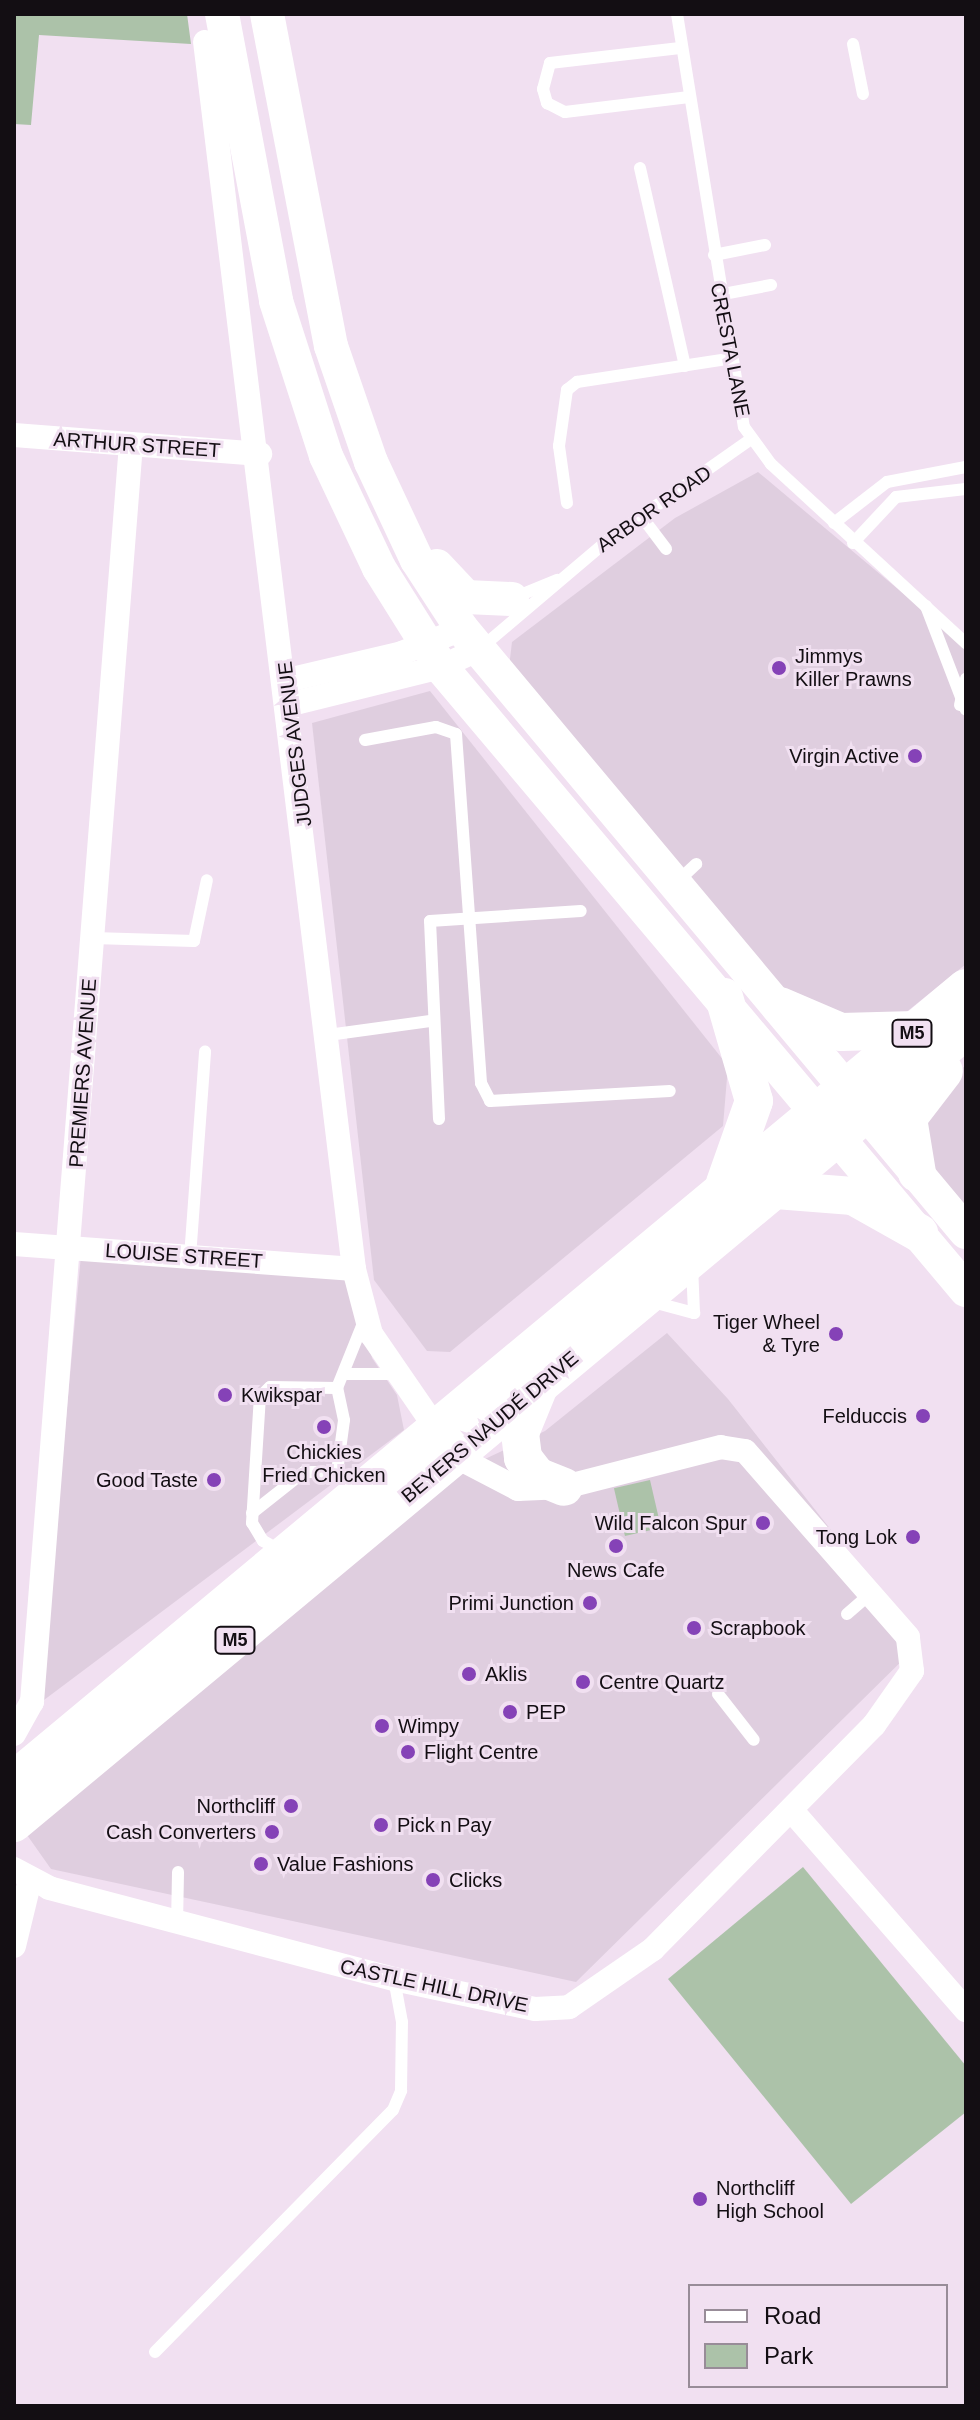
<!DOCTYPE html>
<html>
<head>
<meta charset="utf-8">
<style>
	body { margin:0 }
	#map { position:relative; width:980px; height:2420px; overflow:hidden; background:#f1e0f1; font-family:Arial,sans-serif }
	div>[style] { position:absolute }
	.commercial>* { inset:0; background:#dfcedf }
	.green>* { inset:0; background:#acc2a9; transform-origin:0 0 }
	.service>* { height:12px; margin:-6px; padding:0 6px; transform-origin:6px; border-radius:6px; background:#fff }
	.minor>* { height:24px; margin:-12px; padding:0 12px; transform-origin:12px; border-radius:12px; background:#fff }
	.secondary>* { height:34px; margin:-17px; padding:0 17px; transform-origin:17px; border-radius:17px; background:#fff }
	.primary>* { height:38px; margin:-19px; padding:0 19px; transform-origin:19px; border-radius:19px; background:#fff }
	.dots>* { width:22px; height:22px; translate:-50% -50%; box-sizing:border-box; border:4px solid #f1e0f1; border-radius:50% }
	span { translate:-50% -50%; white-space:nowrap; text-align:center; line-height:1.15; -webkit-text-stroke:6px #f1e0f1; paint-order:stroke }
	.shield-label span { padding:2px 6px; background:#f1e0f1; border:2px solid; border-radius:6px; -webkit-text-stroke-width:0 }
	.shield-label { font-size:18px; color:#130e13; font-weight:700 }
	.street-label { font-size:20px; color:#130e13 }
	.poi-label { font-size:20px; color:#130e13 }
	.left { translate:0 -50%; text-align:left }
	.right { translate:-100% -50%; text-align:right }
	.frame { position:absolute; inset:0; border:16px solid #130e13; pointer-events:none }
	.legend { position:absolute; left:688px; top:2284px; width:260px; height:104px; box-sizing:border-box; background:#f1e0f1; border:2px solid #988c98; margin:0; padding:10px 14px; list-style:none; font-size:24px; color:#130e13 }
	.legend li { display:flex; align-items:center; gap:16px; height:40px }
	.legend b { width:40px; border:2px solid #988c98 }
</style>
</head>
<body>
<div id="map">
	<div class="commercial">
		<i style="clip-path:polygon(758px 472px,966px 646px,966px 964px,894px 1022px,788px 1003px,509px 667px,512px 642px,675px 518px)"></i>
		<i style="clip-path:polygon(430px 691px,728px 1066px,723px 1126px,450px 1352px,427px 1351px,374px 1280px,312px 723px)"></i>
		<i style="clip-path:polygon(966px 1065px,966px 1216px,926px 1169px,918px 1132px,934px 1093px)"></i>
		<i style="clip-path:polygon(81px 1255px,352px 1270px,372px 1358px,397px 1395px,404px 1430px,40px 1703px)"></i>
		<i style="clip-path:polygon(667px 1333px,728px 1399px,920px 1643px,576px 1982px,51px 1869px,27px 1835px,470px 1466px,545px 1431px)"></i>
	</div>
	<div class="green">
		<i style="clip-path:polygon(14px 14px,187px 14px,191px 44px,39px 35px,31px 125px,14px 124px)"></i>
		<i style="left:650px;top:1480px;width:49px;height:37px;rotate:77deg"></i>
		<i style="clip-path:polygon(803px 1867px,966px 2066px,966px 2112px,851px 2204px,668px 1979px)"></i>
	</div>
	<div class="service">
		<i style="left:677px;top:14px;width:418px;rotate:80.8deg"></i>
		<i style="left:744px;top:427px;width:46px;rotate:53.9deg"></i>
		<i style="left:771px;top:464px;width:265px;rotate:42.6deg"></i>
		<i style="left:853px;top:44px;width:51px;rotate:78.7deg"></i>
		<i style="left:680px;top:48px;width:131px;rotate:173.4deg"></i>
		<i style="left:550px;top:63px;width:27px;rotate:105deg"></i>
		<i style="left:543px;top:89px;width:15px;rotate:74deg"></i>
		<i style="left:547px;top:103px;width:20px;rotate:27deg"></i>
		<i style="left:565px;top:112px;width:125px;rotate:-6.9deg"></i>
		<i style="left:640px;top:168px;width:203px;rotate:77.2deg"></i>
		<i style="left:714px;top:255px;width:52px;rotate:-11.1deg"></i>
		<i style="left:718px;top:295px;width:54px;rotate:-10.7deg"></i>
		<i style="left:567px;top:503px;width:58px;rotate:-98deg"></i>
		<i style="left:559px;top:446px;width:57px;rotate:-81.9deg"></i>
		<i style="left:567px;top:390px;width:13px;rotate:-39deg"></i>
		<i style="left:577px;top:382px;width:153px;rotate:-8.7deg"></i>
		<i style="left:642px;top:517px;width:40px;rotate:53deg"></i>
		<i style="left:834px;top:523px;width:67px;rotate:-37.7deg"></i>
		<i style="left:887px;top:482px;width:80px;rotate:-10.8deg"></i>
		<i style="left:853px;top:543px;width:63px;rotate:-46.9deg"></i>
		<i style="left:896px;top:497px;width:70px;rotate:-6.5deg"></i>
		<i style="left:513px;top:598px;width:48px;rotate:-22.2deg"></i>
		<i style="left:926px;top:606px;width:111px;rotate:69deg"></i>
		<i style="left:482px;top:647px;width:172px;rotate:-40.3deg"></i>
		<i style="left:613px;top:536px;width:169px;rotate:-35.1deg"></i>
		<i style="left:960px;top:705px;width:27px;rotate:-77deg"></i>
		<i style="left:365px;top:740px;width:72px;rotate:-10.4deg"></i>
		<i style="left:436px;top:727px;width:21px;rotate:19deg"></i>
		<i style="left:456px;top:734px;width:350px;rotate:85.9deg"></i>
		<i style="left:481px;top:1083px;width:20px;rotate:63deg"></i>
		<i style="left:490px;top:1101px;width:180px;rotate:-3.2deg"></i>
		<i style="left:678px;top:881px;width:25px;rotate:-43deg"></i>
		<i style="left:93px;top:938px;width:101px;rotate:1.7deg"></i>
		<i style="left:194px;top:941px;width:62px;rotate:-78deg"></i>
		<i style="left:328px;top:1035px;width:103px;rotate:-7.8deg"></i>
		<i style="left:439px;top:1119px;width:198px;rotate:-92.6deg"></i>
		<i style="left:430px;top:921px;width:151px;rotate:-3.8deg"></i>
		<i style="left:190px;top:1257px;width:206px;rotate:-85.8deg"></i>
		<i style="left:649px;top:1301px;width:47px;rotate:14.9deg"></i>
		<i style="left:694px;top:1313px;width:47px;rotate:-92.4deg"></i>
		<i style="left:347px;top:1374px;width:44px"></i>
		<i style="left:337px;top:1388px;width:72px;rotate:-68.1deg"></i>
		<i style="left:252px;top:1513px;width:66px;rotate:-38.3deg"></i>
		<i style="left:304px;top:1472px;width:33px"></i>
		<i style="left:337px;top:1472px;width:52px;rotate:-82.3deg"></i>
		<i style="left:344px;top:1420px;width:33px;rotate:-102deg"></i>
		<i style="left:283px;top:1552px;width:23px;rotate:-151deg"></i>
		<i style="left:263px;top:1541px;width:21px;rotate:-121deg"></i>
		<i style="left:252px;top:1523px;width:126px;rotate:-86.4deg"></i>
		<i style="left:260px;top:1397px;width:14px;rotate:-45deg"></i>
		<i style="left:270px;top:1387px;width:67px;rotate:0.9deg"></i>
		<i style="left:847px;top:1614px;width:32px;rotate:-41deg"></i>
		<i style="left:718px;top:1694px;width:58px;rotate:52deg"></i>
		<i style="left:177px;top:1925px;width:53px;rotate:-88.9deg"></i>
		<i style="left:155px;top:2352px;width:339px;rotate:-45.5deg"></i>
		<i style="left:393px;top:2110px;width:21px;rotate:-67deg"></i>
		<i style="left:401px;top:2091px;width:69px;rotate:-89.2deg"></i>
		<i style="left:402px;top:2022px;width:44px;rotate:-100.5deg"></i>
	</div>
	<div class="minor">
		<i style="left:14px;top:435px;width:247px;rotate:4.4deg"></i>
		<i style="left:288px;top:680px;width:117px;rotate:-13.3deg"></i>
		<i style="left:402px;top:653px;width:65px;rotate:-21.8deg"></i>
		<i style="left:291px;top:704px;width:154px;rotate:-13.9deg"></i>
		<i style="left:441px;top:667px;width:42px;rotate:-25.3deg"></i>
		<i style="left:14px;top:1244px;width:341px;rotate:4.2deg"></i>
		<i style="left:14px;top:1734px;width:37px;rotate:-61deg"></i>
		<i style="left:32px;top:1702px;width:1262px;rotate:-85.5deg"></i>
		<i style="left:793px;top:1812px;width:263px;rotate:48.9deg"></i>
		<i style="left:14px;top:1869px;width:40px;rotate:28deg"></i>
		<i style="left:49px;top:1888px;width:357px;rotate:14.8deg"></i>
		<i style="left:394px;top:1979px;width:144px;rotate:12deg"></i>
		<i style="left:535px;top:2009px;width:34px;rotate:-3deg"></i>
		<i style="left:569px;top:2007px;width:102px;rotate:-34.6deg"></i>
		<i style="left:653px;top:1949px;width:315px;rotate:-45.4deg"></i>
		<i style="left:874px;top:1725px;width:66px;rotate:-54.9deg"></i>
		<i style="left:912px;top:1671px;width:34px;rotate:-97deg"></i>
		<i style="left:908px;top:1637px;width:247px;rotate:-131.2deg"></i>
		<i style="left:745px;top:1451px;width:24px;rotate:-171deg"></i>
		<i style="left:721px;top:1447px;width:162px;rotate:165.7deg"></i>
		<i style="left:564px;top:1487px;width:46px;rotate:177.5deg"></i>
		<i style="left:518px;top:1489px;width:71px;rotate:-152.4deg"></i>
		<i style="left:455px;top:1456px;width:148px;rotate:-124.5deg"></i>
		<i style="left:371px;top:1334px;width:67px;rotate:-104.7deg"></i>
		<i style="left:354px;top:1269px;width:1236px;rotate:-96.92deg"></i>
		<i style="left:14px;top:1946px;width:68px;rotate:-76.4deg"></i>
	</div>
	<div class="secondary">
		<i style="left:222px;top:14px;width:292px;rotate:79.3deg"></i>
		<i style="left:276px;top:301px;width:163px;rotate:72.1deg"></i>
		<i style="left:326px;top:456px;width:124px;rotate:64.7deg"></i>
		<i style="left:379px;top:568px;width:117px;rotate:57.9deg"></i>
		<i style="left:441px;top:667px;width:815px;rotate:49.88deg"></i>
		<i style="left:267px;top:14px;width:338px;rotate:79.1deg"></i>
		<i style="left:331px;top:346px;width:123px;rotate:71deg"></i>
		<i style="left:371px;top:462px;width:108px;rotate:64.9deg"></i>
		<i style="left:417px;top:560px;width:82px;rotate:56.9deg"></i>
		<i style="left:462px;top:629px;width:786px;rotate:50.11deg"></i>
		<i style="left:437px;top:566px;width:42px;rotate:46.9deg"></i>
		<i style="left:466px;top:597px;width:46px;rotate:2.5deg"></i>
	</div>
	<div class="primary">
		<i style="left:724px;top:997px;width:108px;rotate:73.9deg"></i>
		<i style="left:754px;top:1101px;width:87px;rotate:109.5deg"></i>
		<i style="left:780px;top:1006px;width:66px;rotate:23.1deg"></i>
		<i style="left:841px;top:1032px;width:74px;rotate:-1.5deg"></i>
		<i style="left:917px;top:1173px;width:56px;rotate:-99.3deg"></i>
		<i style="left:908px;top:1118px;width:59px;rotate:-52.5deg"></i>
		<i style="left:776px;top:1190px;width:77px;rotate:4.5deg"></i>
		<i style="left:853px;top:1196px;width:76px;rotate:29.3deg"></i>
		<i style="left:538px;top:1389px;width:48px;rotate:112.2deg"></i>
		<i style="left:520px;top:1433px;width:25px;rotate:83deg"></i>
		<i style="left:523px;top:1458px;width:23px;rotate:52deg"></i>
		<i style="left:537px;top:1476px;width:29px;rotate:22deg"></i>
		<i style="left:14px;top:1780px;width:1238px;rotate:-39.76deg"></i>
		<i style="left:14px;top:1823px;width:1239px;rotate:-39.79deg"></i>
	</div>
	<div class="dots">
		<i style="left:779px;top:668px;background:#8542b7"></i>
		<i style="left:915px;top:756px;background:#8542b7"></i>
		<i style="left:836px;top:1334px;background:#8542b7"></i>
		<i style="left:225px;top:1395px;background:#8542b7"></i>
		<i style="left:923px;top:1416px;background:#8542b7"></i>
		<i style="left:324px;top:1427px;background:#8542b7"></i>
		<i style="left:214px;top:1480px;background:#8542b7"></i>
		<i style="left:763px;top:1523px;background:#8542b7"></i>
		<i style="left:913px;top:1537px;background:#8542b7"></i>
		<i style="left:616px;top:1546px;background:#8542b7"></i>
		<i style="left:590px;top:1603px;background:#8542b7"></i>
		<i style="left:694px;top:1628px;background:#8542b7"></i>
		<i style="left:469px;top:1674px;background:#8542b7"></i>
		<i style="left:583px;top:1682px;background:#8542b7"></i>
		<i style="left:510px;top:1712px;background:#8542b7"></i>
		<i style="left:382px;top:1726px;background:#8542b7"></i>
		<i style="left:408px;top:1752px;background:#8542b7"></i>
		<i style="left:291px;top:1806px;background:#8542b7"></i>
		<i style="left:381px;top:1825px;background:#8542b7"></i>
		<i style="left:272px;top:1832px;background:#8542b7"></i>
		<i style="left:261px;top:1864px;background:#8542b7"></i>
		<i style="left:433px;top:1880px;background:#8542b7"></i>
		<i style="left:700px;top:2199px;background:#8542b7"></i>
	</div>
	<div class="shield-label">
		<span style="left:912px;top:1033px">M5</span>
		<span style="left:235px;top:1640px">M5</span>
	</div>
	<div class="street-label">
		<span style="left:730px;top:350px;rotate:79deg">CRESTA LANE</span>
		<span style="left:137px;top:445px;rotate:4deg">ARTHUR STREET</span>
		<span style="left:654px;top:509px;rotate:-35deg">ARBOR ROAD</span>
		<span style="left:295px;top:744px;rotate:-97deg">JUDGES AVENUE</span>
		<span style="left:83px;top:1073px;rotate:-86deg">PREMIERS AVENUE</span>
		<span style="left:184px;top:1256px;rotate:4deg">LOUISE STREET</span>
		<span style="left:490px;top:1427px;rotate:-40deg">BEYERS NAUDÉ DRIVE</span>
		<span style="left:434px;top:1986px;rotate:12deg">CASTLE HILL DRIVE</span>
	</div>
	<div class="poi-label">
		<span class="left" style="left:795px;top:668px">Jimmys<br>Killer Prawns</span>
		<span class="right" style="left:899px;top:756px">Virgin Active</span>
		<span class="right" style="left:820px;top:1334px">Tiger Wheel<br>&amp; Tyre</span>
		<span class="left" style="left:241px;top:1395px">Kwikspar</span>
		<span class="right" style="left:907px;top:1416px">Felduccis</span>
		<span style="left:324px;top:1464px">Chickies<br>Fried Chicken</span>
		<span class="right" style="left:198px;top:1480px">Good Taste</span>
		<span class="right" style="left:747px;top:1523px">Wild Falcon Spur</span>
		<span class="right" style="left:897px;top:1537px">Tong Lok</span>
		<span style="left:616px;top:1570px">News Cafe</span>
		<span class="right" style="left:574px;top:1603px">Primi Junction</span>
		<span class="left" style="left:710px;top:1628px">Scrapbook</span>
		<span class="left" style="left:485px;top:1674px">Aklis</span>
		<span class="left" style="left:599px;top:1682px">Centre Quartz</span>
		<span class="left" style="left:526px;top:1712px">PEP</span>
		<span class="left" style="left:398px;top:1726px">Wimpy</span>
		<span class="left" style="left:424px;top:1752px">Flight Centre</span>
		<span class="right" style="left:275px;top:1806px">Northcliff</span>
		<span class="left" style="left:397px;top:1825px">Pick n Pay</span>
		<span class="right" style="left:256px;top:1832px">Cash Converters</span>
		<span class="left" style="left:277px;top:1864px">Value Fashions</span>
		<span class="left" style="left:449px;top:1880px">Clicks</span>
		<span class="left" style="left:716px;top:2200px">Northcliff<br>High School</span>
	</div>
	<div class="frame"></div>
	<ul class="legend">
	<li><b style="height:10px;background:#fff"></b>Road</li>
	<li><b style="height:22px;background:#acc2a9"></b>Park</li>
	</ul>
</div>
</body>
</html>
